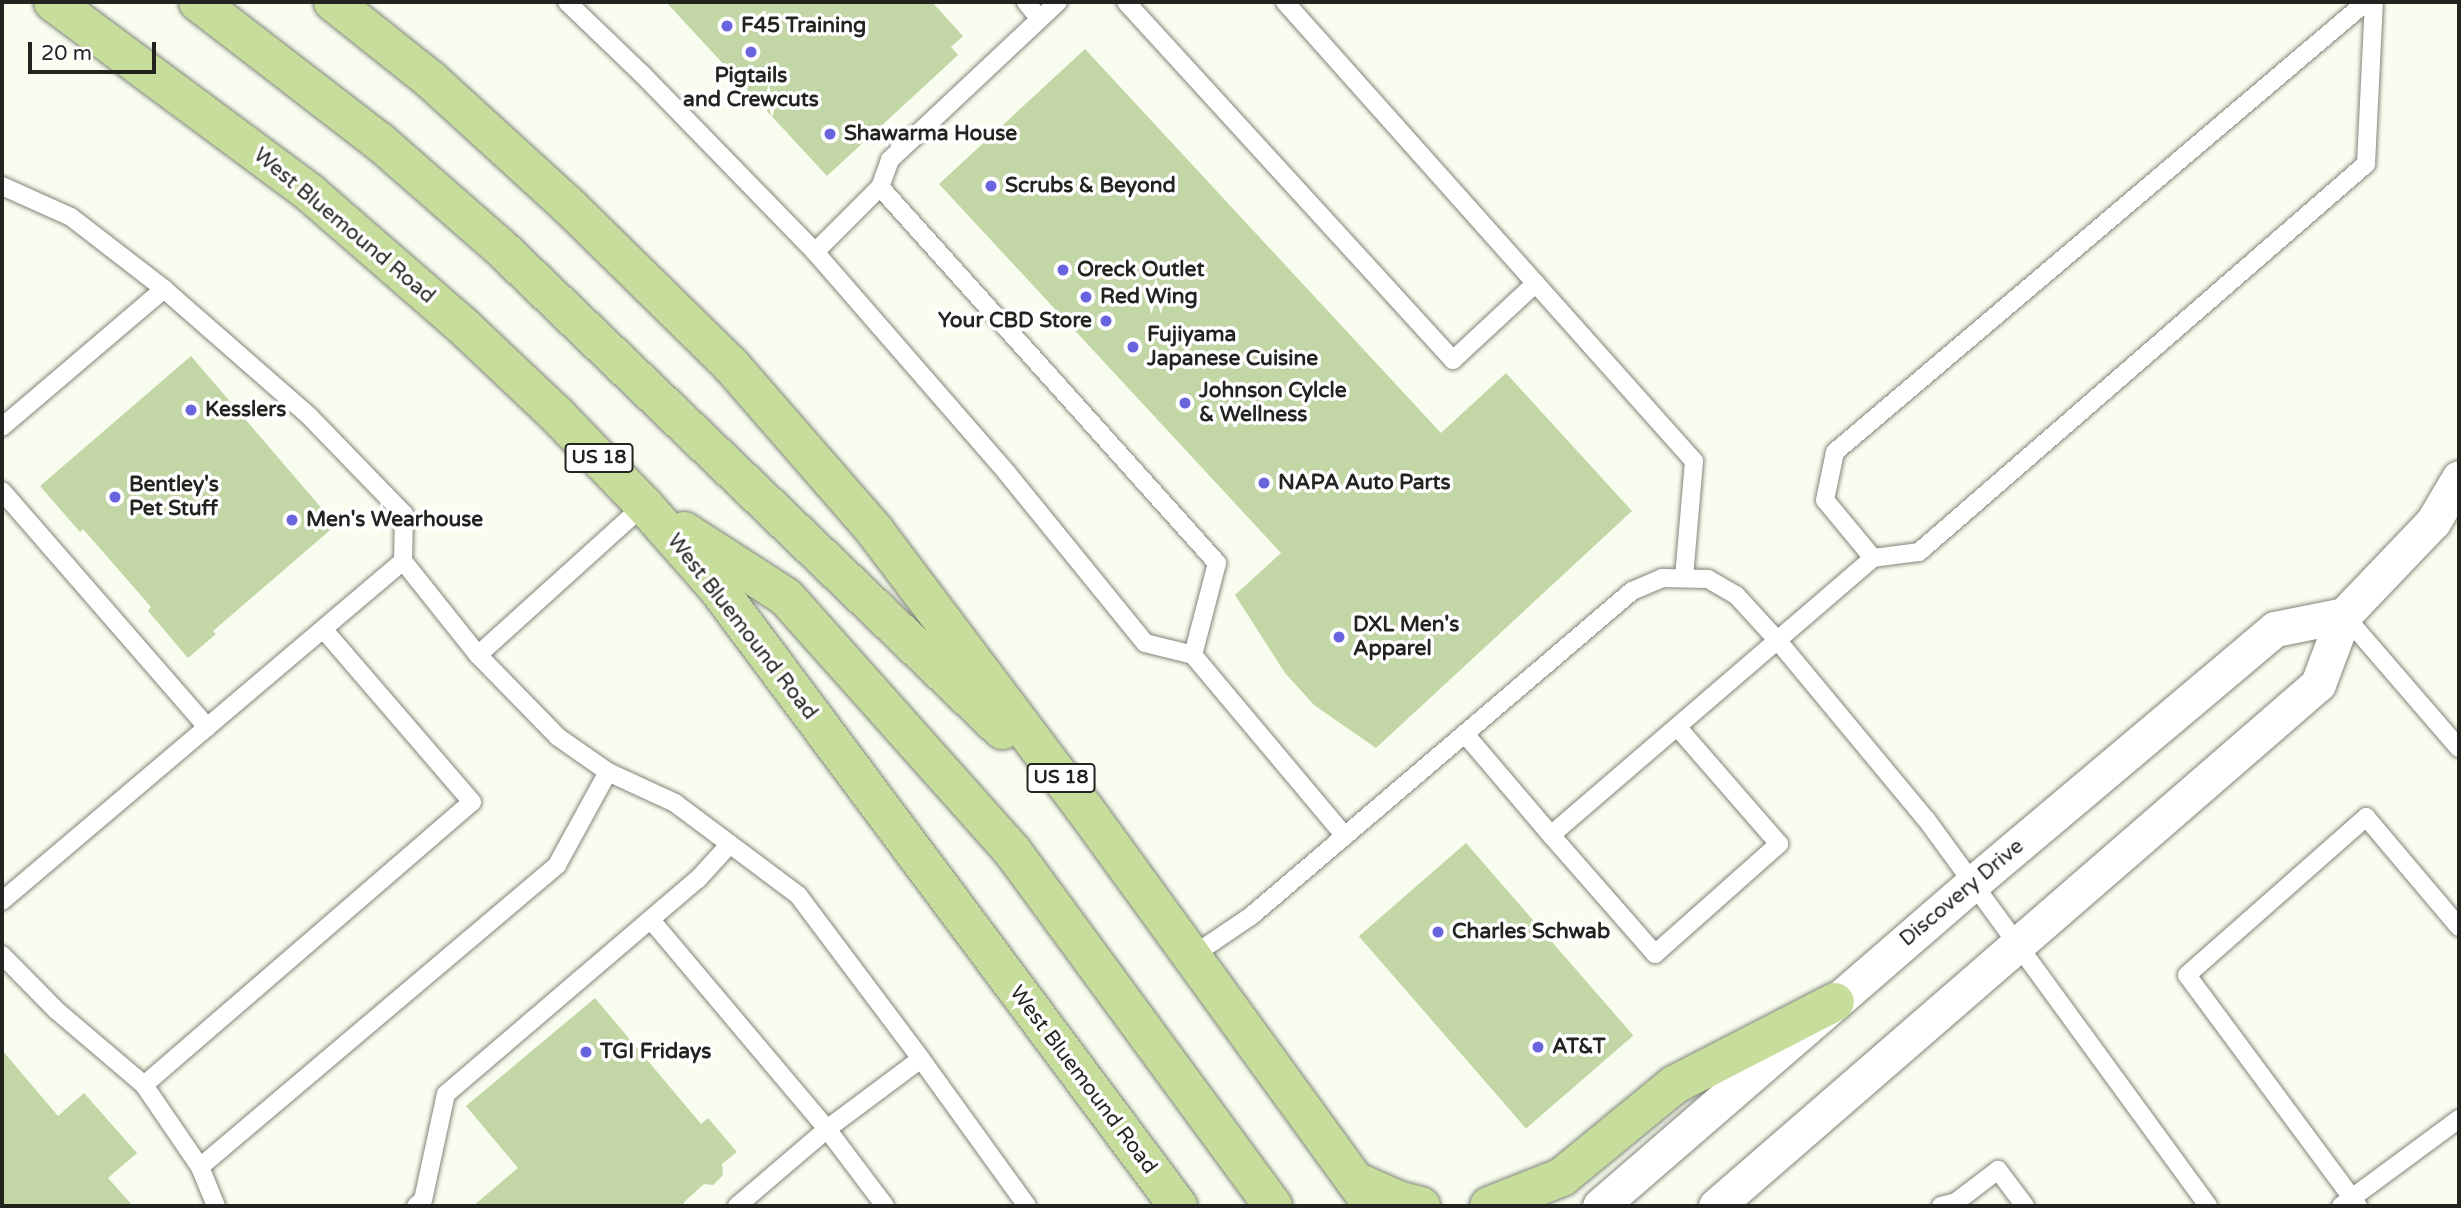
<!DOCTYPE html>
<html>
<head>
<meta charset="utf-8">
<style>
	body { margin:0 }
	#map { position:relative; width:2461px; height:1208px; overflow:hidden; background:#f8fdf0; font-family:"Varela Round",sans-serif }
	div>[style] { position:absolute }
	.building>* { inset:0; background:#c3d6a5; transform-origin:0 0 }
	.roads { filter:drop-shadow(0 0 2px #808579) drop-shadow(0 0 2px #808579) }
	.service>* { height:18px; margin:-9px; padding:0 9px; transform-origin:9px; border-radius:9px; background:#fff }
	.minor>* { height:35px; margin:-17.5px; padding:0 17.5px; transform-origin:17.5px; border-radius:17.5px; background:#fff }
	.primary>* { height:38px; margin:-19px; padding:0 19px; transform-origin:19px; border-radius:19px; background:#c7dd9b }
	.dots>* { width:19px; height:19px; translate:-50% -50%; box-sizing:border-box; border:4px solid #fff; border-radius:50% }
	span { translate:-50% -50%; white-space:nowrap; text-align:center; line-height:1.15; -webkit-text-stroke:7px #fff; paint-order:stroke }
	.shield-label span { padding:2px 5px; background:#fff; border:2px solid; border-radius:5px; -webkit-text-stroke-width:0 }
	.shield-label { font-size:19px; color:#22241f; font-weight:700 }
	.poi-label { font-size:21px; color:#22241f; font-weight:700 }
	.left { translate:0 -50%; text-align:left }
	.right { translate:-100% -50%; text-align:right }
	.street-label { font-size:21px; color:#22241f }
	.frame { position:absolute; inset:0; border:4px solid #22241f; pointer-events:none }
	.scale { position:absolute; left:28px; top:42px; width:128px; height:32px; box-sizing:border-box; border:4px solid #22241f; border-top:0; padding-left:9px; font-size:21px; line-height:24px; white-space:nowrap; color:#22241f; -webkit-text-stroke:5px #fff; paint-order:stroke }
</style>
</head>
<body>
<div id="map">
	<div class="building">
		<i style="clip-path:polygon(666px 2px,932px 2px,963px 36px,951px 47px,958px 55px,827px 176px)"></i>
		<i style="clip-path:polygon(1085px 49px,1441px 433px,1506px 373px,1632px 511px,1376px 748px,1314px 705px,1285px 673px,1235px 595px,1281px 553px,939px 184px)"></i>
		<i style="clip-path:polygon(191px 356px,336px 525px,213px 631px,216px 634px,188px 658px,148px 611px,151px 607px,83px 529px,80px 532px,40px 486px)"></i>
		<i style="left:1466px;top:843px;width:255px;height:142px;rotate:49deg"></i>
		<i style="clip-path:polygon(595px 998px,701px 1124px,708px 1118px,737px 1152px,722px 1164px,723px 1175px,713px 1185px,704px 1184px,684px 1202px,684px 1206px,473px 1206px,518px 1168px,466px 1106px)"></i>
		<i style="clip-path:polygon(2px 1050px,58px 1116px,84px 1093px,137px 1153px,108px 1178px,133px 1206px,2px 1206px)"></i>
	</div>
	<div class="roads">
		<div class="service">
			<i style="left:567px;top:2px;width:105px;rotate:43.8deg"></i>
			<i style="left:643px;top:75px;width:247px;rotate:45.8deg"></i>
			<i style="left:815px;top:252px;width:293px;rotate:49deg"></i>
			<i style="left:1007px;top:473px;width:219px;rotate:50.9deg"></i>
			<i style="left:1145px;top:643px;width:49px;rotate:14deg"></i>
			<i style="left:1193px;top:655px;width:236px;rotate:50deg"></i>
			<i style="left:1026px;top:2px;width:22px;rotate:51deg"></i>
			<i style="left:1058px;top:2px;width:231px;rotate:136.8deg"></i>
			<i style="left:890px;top:160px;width:29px;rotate:110deg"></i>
			<i style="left:880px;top:187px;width:505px;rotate:48.13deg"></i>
			<i style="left:1217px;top:563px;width:95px;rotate:104.6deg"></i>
			<i style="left:1126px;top:2px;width:485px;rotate:47.6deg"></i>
			<i style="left:1453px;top:360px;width:113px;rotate:-42.9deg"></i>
			<i style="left:1285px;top:2px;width:615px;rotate:48.3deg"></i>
			<i style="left:1694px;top:461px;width:116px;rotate:94.9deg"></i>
			<i style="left:2px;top:186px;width:76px;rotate:24.2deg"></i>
			<i style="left:71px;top:217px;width:118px;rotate:37.7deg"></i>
			<i style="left:164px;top:289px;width:194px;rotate:41.2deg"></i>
			<i style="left:310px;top:417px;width:135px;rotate:45.9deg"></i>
			<i style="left:404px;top:514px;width:47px;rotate:91.2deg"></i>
			<i style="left:403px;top:561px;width:120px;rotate:51.4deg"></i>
			<i style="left:478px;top:655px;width:115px;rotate:45.7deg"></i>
			<i style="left:558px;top:737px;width:61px;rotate:35deg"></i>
			<i style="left:608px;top:772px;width:74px;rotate:24.8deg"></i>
			<i style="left:675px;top:803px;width:154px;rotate:36.8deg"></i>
			<i style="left:798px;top:895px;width:205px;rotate:53.1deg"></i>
			<i style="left:921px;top:1059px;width:181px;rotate:54.2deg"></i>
			<i style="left:815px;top:252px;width:92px;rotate:-45deg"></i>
			<i style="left:2px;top:427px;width:213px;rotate:-40.4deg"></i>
			<i style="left:2px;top:491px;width:313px;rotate:49deg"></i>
			<i style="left:1873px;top:558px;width:75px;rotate:-129.6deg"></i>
			<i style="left:1825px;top:500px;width:49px;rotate:-78.2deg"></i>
			<i style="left:1835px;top:452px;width:696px;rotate:-40.28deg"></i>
			<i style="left:2344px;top:615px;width:176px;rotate:49.2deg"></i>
			<i style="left:478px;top:655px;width:224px;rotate:-42.1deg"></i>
			<i style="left:1465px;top:734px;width:133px;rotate:49.6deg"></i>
			<i style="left:1551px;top:835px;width:425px;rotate:-40.7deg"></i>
			<i style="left:1873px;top:558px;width:46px;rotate:-7.4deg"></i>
			<i style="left:1919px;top:552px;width:592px;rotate:-40.96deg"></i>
			<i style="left:2366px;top:164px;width:162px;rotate:-87.2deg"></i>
			<i style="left:1551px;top:835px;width:158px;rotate:48.8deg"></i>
			<i style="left:1655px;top:954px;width:166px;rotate:-41.6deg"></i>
			<i style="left:1779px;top:844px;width:154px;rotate:-131deg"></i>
			<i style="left:2px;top:901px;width:526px;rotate:-40.29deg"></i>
			<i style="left:651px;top:920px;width:273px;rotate:49.9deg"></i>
			<i style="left:827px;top:1129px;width:96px;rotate:53deg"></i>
			<i style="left:2px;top:955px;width:77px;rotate:45.5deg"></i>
			<i style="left:56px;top:1010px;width:116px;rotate:40.4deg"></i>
			<i style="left:144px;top:1085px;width:99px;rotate:55.7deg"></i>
			<i style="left:200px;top:1167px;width:42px;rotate:67.7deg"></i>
			<i style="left:1192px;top:956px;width:71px;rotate:-34.1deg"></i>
			<i style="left:1251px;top:916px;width:501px;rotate:-40.46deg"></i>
			<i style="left:1632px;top:591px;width:33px;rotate:-23deg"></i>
			<i style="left:1662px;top:578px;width:46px;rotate:1.2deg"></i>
			<i style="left:1708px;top:579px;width:32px;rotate:30deg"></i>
			<i style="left:1736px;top:595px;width:62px;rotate:47.6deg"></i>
			<i style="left:1778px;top:641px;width:231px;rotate:50.3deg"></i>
			<i style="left:1926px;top:819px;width:479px;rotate:53.9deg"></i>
			<i style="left:144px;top:1085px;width:433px;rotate:-40.8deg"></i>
			<i style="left:472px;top:802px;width:228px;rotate:-130.7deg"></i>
			<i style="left:200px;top:1167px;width:468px;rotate:-40.2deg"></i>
			<i style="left:557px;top:865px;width:106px;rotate:-61.3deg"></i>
			<i style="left:416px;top:1206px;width:9px;rotate:-41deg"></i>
			<i style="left:423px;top:1200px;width:108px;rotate:-77.8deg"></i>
			<i style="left:446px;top:1094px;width:331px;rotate:-40.5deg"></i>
			<i style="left:698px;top:879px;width:47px;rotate:-47.6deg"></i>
			<i style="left:737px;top:1206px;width:118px;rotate:-40.5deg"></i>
			<i style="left:827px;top:1129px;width:117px;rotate:-36.7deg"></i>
			<i style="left:1941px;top:1206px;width:16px;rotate:-15deg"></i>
			<i style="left:1956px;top:1202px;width:53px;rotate:-37.3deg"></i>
			<i style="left:1998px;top:1170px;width:45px;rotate:53.1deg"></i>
			<i style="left:2341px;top:1206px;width:147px;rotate:-36.4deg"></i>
			<i style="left:2358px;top:1206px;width:287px;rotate:-126.5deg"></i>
			<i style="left:2187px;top:975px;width:239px;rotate:-41.4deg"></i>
			<i style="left:2366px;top:817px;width:144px;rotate:49.8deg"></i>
		</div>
		<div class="minor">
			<i style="left:1600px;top:1206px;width:492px;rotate:-40.9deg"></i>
			<i style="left:1972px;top:884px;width:396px;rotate:-40.1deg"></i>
			<i style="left:2275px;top:629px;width:70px;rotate:-11.5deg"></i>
			<i style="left:1716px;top:1206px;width:797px;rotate:-40.93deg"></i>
			<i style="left:2318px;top:684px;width:74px;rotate:-69.4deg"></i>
			<i style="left:2344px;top:615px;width:129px;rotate:-46.3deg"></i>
			<i style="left:2433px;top:522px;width:51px;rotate:-59.4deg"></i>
		</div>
		<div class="primary">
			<i style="left:53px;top:2px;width:320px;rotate:36.6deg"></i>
			<i style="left:310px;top:193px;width:203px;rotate:41deg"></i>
			<i style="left:463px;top:326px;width:129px;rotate:43.4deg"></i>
			<i style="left:557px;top:415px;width:125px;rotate:46deg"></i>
			<i style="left:644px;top:505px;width:112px;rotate:48.6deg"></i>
			<i style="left:718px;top:589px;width:770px;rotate:53.29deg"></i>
			<i style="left:198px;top:2px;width:230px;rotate:37.6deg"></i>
			<i style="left:380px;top:142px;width:159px;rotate:41.2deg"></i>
			<i style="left:500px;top:247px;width:697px;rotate:43.89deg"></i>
			<i style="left:333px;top:2px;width:125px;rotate:38.5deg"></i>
			<i style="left:431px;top:80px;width:187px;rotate:42.4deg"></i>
			<i style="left:569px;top:206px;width:226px;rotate:44.5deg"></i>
			<i style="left:730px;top:364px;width:221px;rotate:49deg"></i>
			<i style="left:875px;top:531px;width:347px;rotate:53deg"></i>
			<i style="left:1084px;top:808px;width:492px;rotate:54deg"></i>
			<i style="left:684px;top:531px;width:121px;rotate:32.9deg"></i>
			<i style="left:786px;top:597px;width:341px;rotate:48.3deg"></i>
			<i style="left:1013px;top:852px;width:439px;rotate:53.7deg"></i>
			<i style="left:1355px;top:1181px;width:47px;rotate:23.8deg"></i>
			<i style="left:1398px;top:1200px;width:24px;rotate:15deg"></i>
			<i style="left:1489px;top:1206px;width:79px;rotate:-21.7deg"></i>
			<i style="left:1562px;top:1177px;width:145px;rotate:-39.4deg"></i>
			<i style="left:1674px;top:1085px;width:181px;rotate:-27.3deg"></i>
		</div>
	</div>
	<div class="dots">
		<i style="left:727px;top:26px;background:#6764de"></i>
		<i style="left:751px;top:52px;background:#6764de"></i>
		<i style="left:830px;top:134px;background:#6764de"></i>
		<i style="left:991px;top:186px;background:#6764de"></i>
		<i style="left:1063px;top:270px;background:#6764de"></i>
		<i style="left:1086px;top:297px;background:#6764de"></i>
		<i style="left:1106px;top:321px;background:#6764de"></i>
		<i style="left:1133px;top:347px;background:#6764de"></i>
		<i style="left:1185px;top:403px;background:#6764de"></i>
		<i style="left:191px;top:410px;background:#6764de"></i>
		<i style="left:1264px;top:483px;background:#6764de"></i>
		<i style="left:115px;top:497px;background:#6764de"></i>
		<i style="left:292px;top:520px;background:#6764de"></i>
		<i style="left:1339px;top:637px;background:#6764de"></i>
		<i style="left:1438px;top:932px;background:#6764de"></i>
		<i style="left:1538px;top:1047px;background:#6764de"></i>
		<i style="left:586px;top:1052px;background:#6764de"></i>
	</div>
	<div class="shield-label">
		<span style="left:599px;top:458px">US 18</span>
		<span style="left:1061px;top:778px">US 18</span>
	</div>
	<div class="poi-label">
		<span class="left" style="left:741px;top:26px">F45 Training</span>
		<span style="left:751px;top:88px">Pigtails<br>and Crewcuts</span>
		<span class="left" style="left:844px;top:134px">Shawarma House</span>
		<span class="left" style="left:1005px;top:186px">Scrubs &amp; Beyond</span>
		<span class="left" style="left:1077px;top:270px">Oreck Outlet</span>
		<span class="left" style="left:1100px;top:297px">Red Wing</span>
		<span class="right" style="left:1092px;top:321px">Your CBD Store</span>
		<span class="left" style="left:1147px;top:347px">Fujiyama<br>Japanese Cuisine</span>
		<span class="left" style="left:1199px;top:403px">Johnson Cylcle<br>&amp; Wellness</span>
		<span class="left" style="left:205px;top:410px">Kesslers</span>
		<span class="left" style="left:1278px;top:483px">NAPA Auto Parts</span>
		<span class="left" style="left:129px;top:497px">Bentley's<br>Pet Stuff</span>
		<span class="left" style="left:306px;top:520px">Men's Wearhouse</span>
		<span class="left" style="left:1353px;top:637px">DXL Men's<br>Apparel</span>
		<span class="left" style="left:1452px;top:932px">Charles Schwab</span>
		<span class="left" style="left:1552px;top:1047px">AT&amp;T</span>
		<span class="left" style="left:600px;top:1052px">TGI Fridays</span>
	</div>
	<div class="street-label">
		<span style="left:344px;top:226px;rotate:40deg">West Bluemound Road</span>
		<span style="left:742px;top:627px;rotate:52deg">West Bluemound Road</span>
		<span style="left:1962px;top:893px;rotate:-40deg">Discovery Drive</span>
		<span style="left:1083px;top:1080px;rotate:53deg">West Bluemound Road</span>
	</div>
	<div class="frame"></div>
	<div class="scale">20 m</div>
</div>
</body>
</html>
